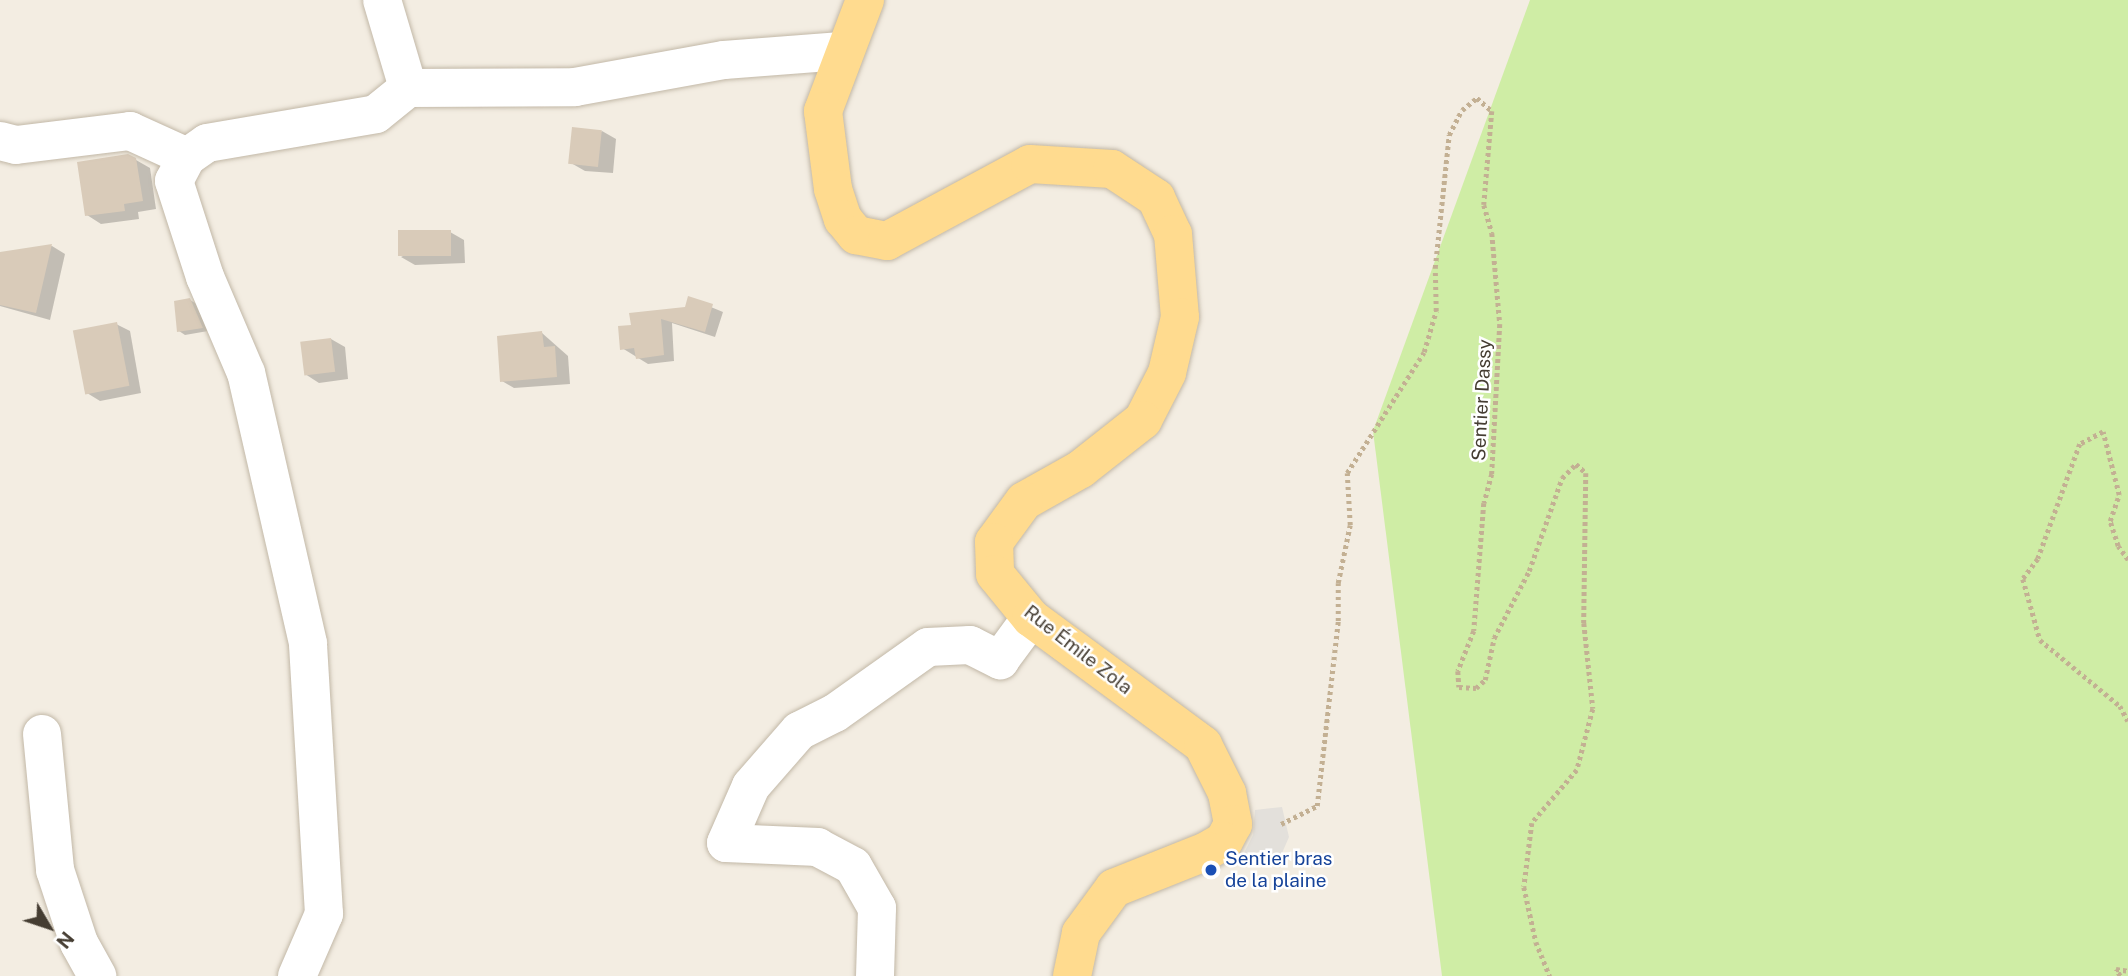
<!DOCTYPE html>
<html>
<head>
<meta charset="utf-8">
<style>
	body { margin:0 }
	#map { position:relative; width:2128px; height:976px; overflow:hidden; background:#f3ede2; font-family:"Public Sans",sans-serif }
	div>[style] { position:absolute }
	.green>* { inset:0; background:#cfeda5 }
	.parking>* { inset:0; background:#e3e0db }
	.shadow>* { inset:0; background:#0003 }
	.building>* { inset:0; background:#d9cbb9; transform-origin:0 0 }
	.path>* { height:4.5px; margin-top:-2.25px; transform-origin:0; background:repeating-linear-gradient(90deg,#c3b093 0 3.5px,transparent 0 7px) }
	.roads { filter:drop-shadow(0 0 2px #c2b8a7) drop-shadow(0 0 2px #c2b8a7) }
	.minor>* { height:38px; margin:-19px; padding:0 19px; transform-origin:19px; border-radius:19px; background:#fff }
	.major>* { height:38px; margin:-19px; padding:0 19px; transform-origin:19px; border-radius:19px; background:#ffdb8f }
	.dots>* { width:19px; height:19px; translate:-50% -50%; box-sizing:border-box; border:4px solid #fff; border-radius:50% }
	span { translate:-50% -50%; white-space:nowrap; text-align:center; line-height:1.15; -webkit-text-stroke:5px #fff; paint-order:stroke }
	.street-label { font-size:19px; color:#453d32 }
	.transit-label { font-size:19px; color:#164399 }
	.left { translate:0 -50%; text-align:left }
	.north { position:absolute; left:14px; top:892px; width:70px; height:70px; -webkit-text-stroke:5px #fff; paint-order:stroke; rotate:129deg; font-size:19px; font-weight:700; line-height:28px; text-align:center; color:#453d32 }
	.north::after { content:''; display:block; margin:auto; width:24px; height:32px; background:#453d32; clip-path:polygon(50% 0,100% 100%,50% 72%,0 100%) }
</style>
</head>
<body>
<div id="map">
	<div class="green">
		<i style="clip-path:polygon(1530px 0,2128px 0,2128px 976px,1442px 976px,1373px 431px)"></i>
	</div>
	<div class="parking">
		<i style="clip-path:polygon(1282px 807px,1289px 837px,1279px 860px,1257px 865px,1241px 859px,1253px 835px,1255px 810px)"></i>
	</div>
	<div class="shadow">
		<i style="clip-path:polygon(602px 131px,616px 139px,613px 173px,585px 171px,571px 163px)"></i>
		<i style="clip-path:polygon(136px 160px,150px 168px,156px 209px,138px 212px,139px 219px,101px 224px,87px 215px)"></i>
		<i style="clip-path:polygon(450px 232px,464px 240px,465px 263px,415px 265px,401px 257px)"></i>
		<i style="clip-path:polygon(52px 246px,65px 254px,50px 320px,0 306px,3px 253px)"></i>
		<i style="clip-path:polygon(689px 298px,723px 312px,715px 337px,672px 323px,674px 361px,648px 364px,622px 348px,633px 327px,686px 308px)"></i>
		<i style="clip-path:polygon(190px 300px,197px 304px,208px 331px,185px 335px,179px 331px)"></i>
		<i style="clip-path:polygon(116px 324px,130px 331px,141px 393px,100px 401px,87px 393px)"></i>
		<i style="clip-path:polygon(542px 333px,568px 356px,570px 384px,514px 388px,502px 381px)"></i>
		<i style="clip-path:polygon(331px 339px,345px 347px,348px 379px,319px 383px,305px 374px)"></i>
	</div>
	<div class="building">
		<i style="left:572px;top:127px;width:30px;height:37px;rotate:6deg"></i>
		<i style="clip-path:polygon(128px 154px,136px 158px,143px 201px,124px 204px,125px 211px,85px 216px,77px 162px)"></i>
		<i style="left:451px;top:230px;width:26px;height:53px;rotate:90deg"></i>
		<i style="clip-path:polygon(52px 244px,36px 313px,0 305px,0 252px)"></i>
		<i style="clip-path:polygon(688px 296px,713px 304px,705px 332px,661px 319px,664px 355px,636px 359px,634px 348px,620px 350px,618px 326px,631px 325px,629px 313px,685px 307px)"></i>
		<i style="clip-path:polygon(190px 298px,203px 328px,177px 332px,174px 301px)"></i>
		<i style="left:117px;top:322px;width:65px;height:45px;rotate:79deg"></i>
		<i style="clip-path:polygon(542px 331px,544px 347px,555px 346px,557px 377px,500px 382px,497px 336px)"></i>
		<i style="left:331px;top:338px;width:34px;height:31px;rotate:83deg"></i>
	</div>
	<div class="path">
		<i style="left:2128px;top:560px;width:17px;rotate:-126deg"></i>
		<i style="left:2118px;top:546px;width:26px;rotate:-108deg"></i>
		<i style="left:2110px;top:521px;width:28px;rotate:-71deg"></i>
		<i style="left:2119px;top:495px;width:65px;rotate:-104.3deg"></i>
		<i style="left:2103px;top:432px;width:26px;rotate:152deg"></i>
		<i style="left:2080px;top:444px;width:122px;rotate:110.1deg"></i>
		<i style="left:2038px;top:559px;width:25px;rotate:127deg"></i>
		<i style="left:2023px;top:579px;width:63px;rotate:74.4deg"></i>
		<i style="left:2040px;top:640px;width:104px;rotate:39.5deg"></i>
		<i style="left:2120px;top:706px;width:17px;rotate:62deg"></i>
		<i style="left:1281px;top:824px;width:40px;rotate:-26.6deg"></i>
		<i style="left:1317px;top:806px;width:186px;rotate:-83.5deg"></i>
		<i style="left:1338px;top:621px;width:38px;rotate:-90deg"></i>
		<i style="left:1338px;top:583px;width:59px;rotate:-78.3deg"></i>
		<i style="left:1350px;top:525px;width:52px;rotate:-93.3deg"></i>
		<i style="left:1347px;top:473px;width:143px;rotate:-57.5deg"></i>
		<i style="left:1424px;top:352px;width:43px;rotate:-73.7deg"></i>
		<i style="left:1436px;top:311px;width:43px;rotate:-91.3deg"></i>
		<i style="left:1435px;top:268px;width:134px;rotate:-84deg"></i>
		<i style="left:1449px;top:135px;width:28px;rotate:-63deg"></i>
		<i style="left:1462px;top:110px;width:19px;rotate:-39deg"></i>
		<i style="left:1477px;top:98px;width:20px;rotate:41deg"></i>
		<i style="left:1492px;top:111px;width:94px;rotate:94.9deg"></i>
		<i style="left:1484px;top:205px;width:29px;rotate:74deg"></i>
		<i style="left:1492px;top:233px;width:91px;rotate:85deg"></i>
		<i style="left:1500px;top:324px;width:150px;rotate:93.1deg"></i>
		<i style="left:1492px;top:474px;width:30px;rotate:105deg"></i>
		<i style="left:1484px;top:503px;width:128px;rotate:94.5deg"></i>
		<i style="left:1474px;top:631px;width:43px;rotate:111.8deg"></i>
		<i style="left:1458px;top:671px;width:16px;rotate:86deg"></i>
		<i style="left:1459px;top:687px;width:17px;rotate:3deg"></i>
		<i style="left:1476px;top:688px;width:12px;rotate:-42deg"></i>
		<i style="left:1485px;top:680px;width:43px;rotate:-77.9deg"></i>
		<i style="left:1494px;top:638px;width:76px;rotate:-62.4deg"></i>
		<i style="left:1529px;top:571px;width:99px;rotate:-70.5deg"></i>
		<i style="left:1562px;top:478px;width:20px;rotate:-45deg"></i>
		<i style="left:1576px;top:464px;width:13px;rotate:42deg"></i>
		<i style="left:1586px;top:473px;width:150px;rotate:90.8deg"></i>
		<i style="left:1584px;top:623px;width:86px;rotate:84deg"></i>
		<i style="left:1593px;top:709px;width:63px;rotate:104.7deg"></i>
		<i style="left:1577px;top:770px;width:70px;rotate:130.3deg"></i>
		<i style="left:1532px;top:823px;width:64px;rotate:97.1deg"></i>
		<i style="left:1524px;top:887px;width:56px;rotate:77.7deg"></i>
		<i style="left:1536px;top:942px;width:37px;rotate:68deg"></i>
		<i style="left:2120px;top:976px;width:8px;rotate:-120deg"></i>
		<i style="left:2116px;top:969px;width:12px;rotate:9deg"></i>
	</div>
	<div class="roads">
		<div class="minor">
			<i style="left:382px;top:0;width:92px;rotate:73.5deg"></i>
			<i style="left:0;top:141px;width:16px;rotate:14deg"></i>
			<i style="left:16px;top:145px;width:115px;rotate:-7deg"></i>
			<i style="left:130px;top:131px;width:63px;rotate:24.5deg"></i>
			<i style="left:42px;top:734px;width:137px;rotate:84.5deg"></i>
			<i style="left:55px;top:870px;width:77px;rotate:71.8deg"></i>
			<i style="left:79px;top:943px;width:38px;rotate:61deg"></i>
			<i style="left:297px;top:976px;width:68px;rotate:-66.5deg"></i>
			<i style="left:324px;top:914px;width:271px;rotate:-93.4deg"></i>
			<i style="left:308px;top:643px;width:277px;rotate:-102.9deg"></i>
			<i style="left:246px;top:373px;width:104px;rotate:-113.1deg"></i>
			<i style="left:205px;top:277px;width:101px;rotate:-107.9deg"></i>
			<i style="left:174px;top:181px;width:27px;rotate:-62deg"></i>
			<i style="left:187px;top:157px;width:24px;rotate:-35deg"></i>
			<i style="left:207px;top:143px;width:171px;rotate:-9.7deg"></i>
			<i style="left:376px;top:114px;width:41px;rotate:-39.1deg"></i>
			<i style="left:408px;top:88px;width:167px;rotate:-0.3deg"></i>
			<i style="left:575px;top:87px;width:151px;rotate:-10.3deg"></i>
			<i style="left:724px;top:60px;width:118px;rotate:-4.4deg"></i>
			<i style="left:875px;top:976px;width:68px;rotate:-88.3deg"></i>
			<i style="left:877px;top:908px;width:48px;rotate:-119.7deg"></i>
			<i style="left:853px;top:866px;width:40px;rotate:-152deg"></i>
			<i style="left:818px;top:847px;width:92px;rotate:-177.5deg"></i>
			<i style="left:726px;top:843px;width:62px;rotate:-66.3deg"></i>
			<i style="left:751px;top:786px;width:73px;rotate:-48.9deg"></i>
			<i style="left:799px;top:731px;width:40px;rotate:-26.6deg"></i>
			<i style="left:835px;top:713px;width:114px;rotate:-35.4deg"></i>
			<i style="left:928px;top:647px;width:42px;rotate:-2.7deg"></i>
			<i style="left:970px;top:645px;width:34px;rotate:27deg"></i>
			<i style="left:1000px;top:660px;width:52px;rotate:-53.6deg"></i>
		</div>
		<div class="major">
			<i style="left:865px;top:0;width:119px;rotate:110.7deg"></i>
			<i style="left:823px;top:111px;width:79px;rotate:82.7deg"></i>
			<i style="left:833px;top:189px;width:32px;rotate:72deg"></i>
			<i style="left:843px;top:219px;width:21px;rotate:51deg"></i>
			<i style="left:856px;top:235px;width:32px;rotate:11deg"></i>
			<i style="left:887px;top:241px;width:162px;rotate:-28.3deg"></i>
			<i style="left:1030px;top:164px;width:82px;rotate:3.5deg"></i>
			<i style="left:1112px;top:169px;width:53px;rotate:33.4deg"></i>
			<i style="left:1156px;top:198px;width:40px;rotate:65deg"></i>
			<i style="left:1173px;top:234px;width:83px;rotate:85.2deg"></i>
			<i style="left:1180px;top:317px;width:57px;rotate:103.1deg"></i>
			<i style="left:1167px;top:373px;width:53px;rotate:117.1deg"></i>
			<i style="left:1143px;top:420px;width:79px;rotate:141.7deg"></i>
			<i style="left:1081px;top:469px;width:65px;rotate:150.7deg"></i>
			<i style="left:1024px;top:501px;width:51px;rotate:126.2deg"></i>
			<i style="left:994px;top:542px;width:32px;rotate:88deg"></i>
			<i style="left:995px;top:574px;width:57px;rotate:50.7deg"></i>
			<i style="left:1031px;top:618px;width:214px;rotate:36.4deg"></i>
			<i style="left:1203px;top:745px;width:54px;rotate:63.4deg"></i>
			<i style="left:1227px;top:793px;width:32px;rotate:79deg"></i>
			<i style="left:1233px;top:824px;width:19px;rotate:118deg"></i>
			<i style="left:1224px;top:841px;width:20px;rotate:150deg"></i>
			<i style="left:1207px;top:851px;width:100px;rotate:158.3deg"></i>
			<i style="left:1114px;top:888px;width:56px;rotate:126.3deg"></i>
			<i style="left:1081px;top:933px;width:44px;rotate:101.8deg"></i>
		</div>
	</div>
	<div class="dots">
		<i style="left:1211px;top:870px;background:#1a4fb4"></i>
	</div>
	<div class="street-label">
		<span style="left:1482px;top:400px;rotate:-87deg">Sentier Dassy</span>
		<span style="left:1078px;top:650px;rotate:38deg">Rue Émile Zola</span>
	</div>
	<div class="transit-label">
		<span class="left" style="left:1225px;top:870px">Sentier bras<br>de la plaine</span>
	</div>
	<div class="north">N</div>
</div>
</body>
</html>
